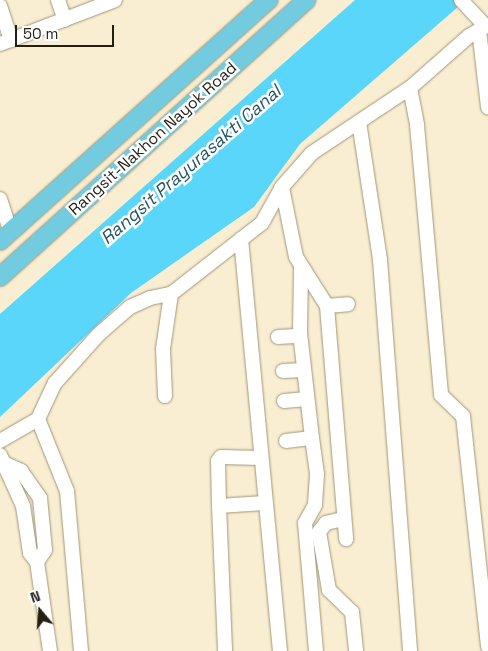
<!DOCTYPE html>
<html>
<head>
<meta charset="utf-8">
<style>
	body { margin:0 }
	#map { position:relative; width:488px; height:651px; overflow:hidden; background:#f9eed1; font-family:"Space Grotesk",sans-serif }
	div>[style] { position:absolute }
	.water>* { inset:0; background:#5ad6fa }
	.roads { filter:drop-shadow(0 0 1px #a0967b) drop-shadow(0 0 1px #a0967b) }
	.minor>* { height:14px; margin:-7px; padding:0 7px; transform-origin:7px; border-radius:7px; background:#fff }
	.major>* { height:18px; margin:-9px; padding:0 9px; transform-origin:9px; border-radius:9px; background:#73cbe0 }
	span { translate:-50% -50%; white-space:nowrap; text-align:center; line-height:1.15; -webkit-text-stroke:5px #fff; paint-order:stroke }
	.street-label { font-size:16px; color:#231f15 }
	.water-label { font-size:18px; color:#225665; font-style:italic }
	.north { position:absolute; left:15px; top:586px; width:50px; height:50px; -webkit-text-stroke:4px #fff; paint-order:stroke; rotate:342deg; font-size:14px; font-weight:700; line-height:20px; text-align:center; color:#231f15 }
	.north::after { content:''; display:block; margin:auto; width:18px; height:22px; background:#231f15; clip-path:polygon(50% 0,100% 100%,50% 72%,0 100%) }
	.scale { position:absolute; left:15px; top:25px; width:99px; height:22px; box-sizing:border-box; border:2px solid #231f15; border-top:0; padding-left:6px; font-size:15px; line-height:18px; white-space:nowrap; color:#231f15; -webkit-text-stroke:4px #fff; paint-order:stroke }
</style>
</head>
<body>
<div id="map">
	<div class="water">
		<i style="clip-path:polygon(355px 0,466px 0,300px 144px,254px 207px,131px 293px,0 417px,0 314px)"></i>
	</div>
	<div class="roads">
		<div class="minor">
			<i style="left:58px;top:0;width:21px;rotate:71deg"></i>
			<i style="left:461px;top:0;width:35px;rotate:47deg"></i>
			<i style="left:0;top:6px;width:36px;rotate:72deg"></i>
			<i style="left:479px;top:30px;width:78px;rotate:83.3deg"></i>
			<i style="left:0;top:44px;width:123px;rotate:-20.9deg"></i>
			<i style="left:410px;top:88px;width:38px;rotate:79deg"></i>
			<i style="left:417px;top:125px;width:271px;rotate:84.9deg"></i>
			<i style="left:441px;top:395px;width:30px;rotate:44deg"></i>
			<i style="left:463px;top:416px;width:232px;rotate:83.8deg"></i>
			<i style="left:359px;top:122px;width:140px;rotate:81.3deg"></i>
			<i style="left:380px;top:260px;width:392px;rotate:85.6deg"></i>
			<i style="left:282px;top:187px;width:71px;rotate:78.7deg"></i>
			<i style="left:296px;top:257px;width:58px;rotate:57.7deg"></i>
			<i style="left:327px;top:306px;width:234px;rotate:85.3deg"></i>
			<i style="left:0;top:199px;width:35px;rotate:72deg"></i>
			<i style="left:241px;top:239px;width:414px;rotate:84.6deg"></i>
			<i style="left:327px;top:306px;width:21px;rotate:-5deg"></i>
			<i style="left:278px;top:337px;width:22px;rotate:-3deg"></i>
			<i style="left:283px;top:371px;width:21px;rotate:-3deg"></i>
			<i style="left:165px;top:396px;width:47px;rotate:-92.4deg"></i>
			<i style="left:163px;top:349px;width:56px;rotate:-81.7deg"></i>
			<i style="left:284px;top:401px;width:23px;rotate:-5deg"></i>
			<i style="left:38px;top:419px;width:78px;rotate:68.1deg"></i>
			<i style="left:67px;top:491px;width:161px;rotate:85deg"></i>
			<i style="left:312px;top:438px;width:37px;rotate:82deg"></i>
			<i style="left:317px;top:475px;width:30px;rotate:94deg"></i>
			<i style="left:315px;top:505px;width:21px;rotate:119deg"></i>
			<i style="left:305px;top:523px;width:128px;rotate:85.1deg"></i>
			<i style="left:0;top:441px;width:44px;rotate:-30.1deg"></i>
			<i style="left:38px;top:419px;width:40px;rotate:-65deg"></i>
			<i style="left:55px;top:383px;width:66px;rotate:-48.1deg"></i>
			<i style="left:99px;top:334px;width:41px;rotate:-41.1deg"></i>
			<i style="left:130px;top:307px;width:22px;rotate:-24deg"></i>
			<i style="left:150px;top:298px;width:21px;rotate:-11deg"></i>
			<i style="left:171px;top:294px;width:115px;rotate:-38deg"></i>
			<i style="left:262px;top:223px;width:41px;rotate:-60.9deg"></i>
			<i style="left:282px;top:187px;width:45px;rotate:-48.6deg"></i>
			<i style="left:312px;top:153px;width:118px;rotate:-33.6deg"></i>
			<i style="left:410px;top:88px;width:79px;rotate:-41.4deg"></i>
			<i style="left:469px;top:36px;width:22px;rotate:-30deg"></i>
			<i style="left:286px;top:441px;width:26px;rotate:-7deg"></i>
			<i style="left:312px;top:438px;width:106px;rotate:-96.5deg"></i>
			<i style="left:300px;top:333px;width:65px;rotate:-89.1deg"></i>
			<i style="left:0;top:455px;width:56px;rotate:65.7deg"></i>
			<i style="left:23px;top:506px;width:48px;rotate:81.5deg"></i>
			<i style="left:30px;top:553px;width:11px;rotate:52deg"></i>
			<i style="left:37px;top:562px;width:90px;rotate:81.7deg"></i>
			<i style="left:261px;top:458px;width:40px;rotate:-178.6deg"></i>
			<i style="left:221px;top:457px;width:5px;rotate:127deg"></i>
			<i style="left:218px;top:461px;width:45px;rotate:88.7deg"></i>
			<i style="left:219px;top:506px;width:45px;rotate:-3.8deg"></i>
			<i style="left:6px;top:464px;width:17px;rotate:25deg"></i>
			<i style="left:21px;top:471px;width:33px;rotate:55deg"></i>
			<i style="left:40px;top:498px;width:52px;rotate:84.5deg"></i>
			<i style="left:45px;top:550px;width:14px;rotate:124deg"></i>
			<i style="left:219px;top:506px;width:145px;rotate:87.6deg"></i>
			<i style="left:343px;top:519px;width:17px;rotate:167deg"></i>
			<i style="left:326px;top:523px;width:11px;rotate:128deg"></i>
			<i style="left:319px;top:532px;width:59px;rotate:80.2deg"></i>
			<i style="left:329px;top:590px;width:32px;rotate:44deg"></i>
			<i style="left:352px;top:612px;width:39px;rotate:84deg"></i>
		</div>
		<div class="major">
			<i style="left:0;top:241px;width:361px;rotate:-41.9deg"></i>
			<i style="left:0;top:277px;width:413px;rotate:-42.1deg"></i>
		</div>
	</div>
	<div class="street-label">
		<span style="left:153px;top:139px;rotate:-42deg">Rangsit-Nakhon Nayok Road</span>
	</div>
	<div class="water-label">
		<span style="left:191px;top:165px;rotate:-41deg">Rangsit Prayurasakti Canal</span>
	</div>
	<div class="north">N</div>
	<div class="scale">50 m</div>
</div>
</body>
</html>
